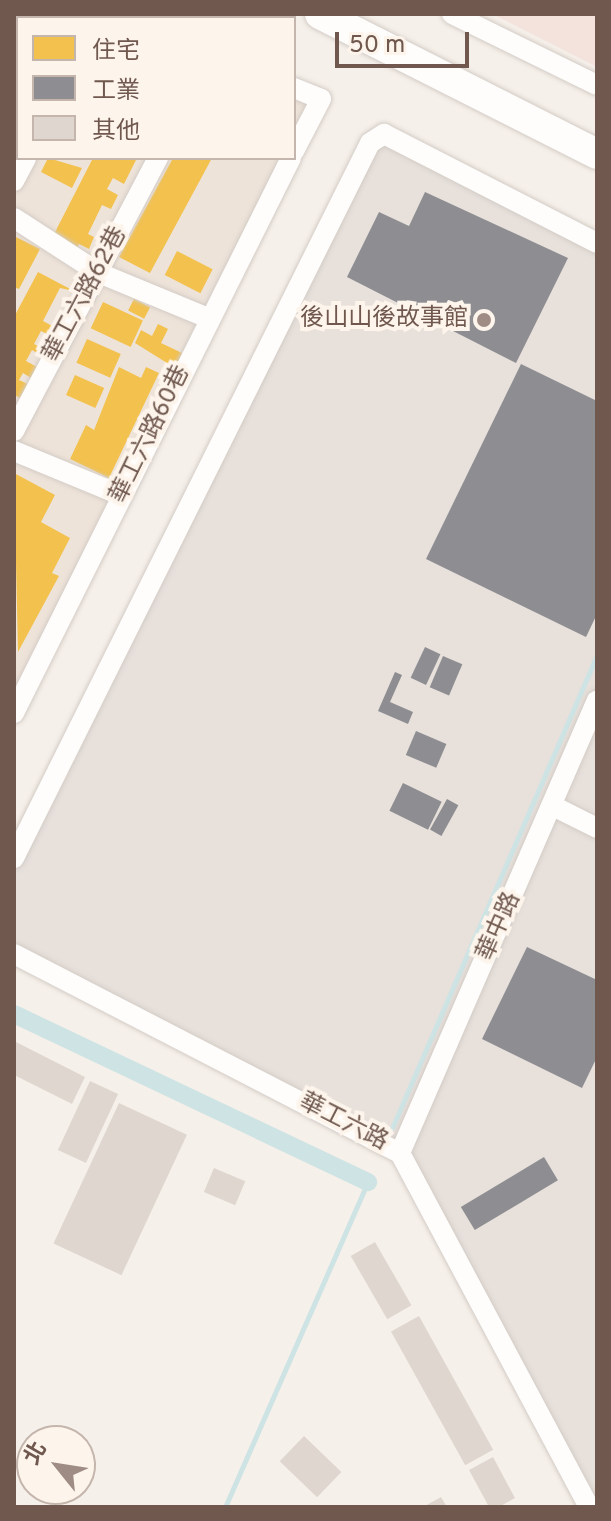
<!DOCTYPE html>
<html>
<head>
<meta charset="utf-8">
<style>
	body { margin:0 }
	#map { position:relative; width:611px; height:1521px; overflow:hidden; background:#f6f0ea; font-family:Overpass,"Noto Sans TC",sans-serif }
	div>[style] { position:absolute }
	.residential>* { inset:0; background:#eee3d9 }
	.commercial>* { inset:0; background:#f3e3dc }
	.industrial>* { inset:0; background:#e7e0db }
	.homes>* { inset:0; background:#f2c14e; transform-origin:0 0 }
	.industry>* { inset:0; background:#8d8d92; transform-origin:0 0 }
	.stream>* { height:5px; margin:-2.5px; padding:0 2.5px; transform-origin:2.5px; border-radius:2.5px; background:#cee3e4 }
	.canal>* { height:18px; margin:-9px; padding:0 9px; transform-origin:9px; border-radius:9px; background:#cee3e4 }
	.building>* { inset:0; background:#dfd6d0; transform-origin:0 0 }
	.roads { filter:drop-shadow(0 0 2px #d3ccc6) drop-shadow(0 0 2px #d3ccc6) }
	.minor>* { height:20px; margin:-10px; padding:0 10px; transform-origin:10px; border-radius:10px; background:#fefdfc }
	.secondary>* { height:30px; margin:-15px; padding:0 15px; transform-origin:15px; border-radius:15px; background:#fefdfc }
	.dots>* { width:22px; height:22px; translate:-50% -50%; box-sizing:border-box; border:4px solid #fdf5ec; border-radius:50% }
	span { translate:-50% -50%; white-space:nowrap; text-align:center; line-height:1.15; -webkit-text-stroke:8px #fdf5ec; paint-order:stroke }
	.street-label { font-size:24px; color:#70584e }
	.poi-label { font-size:24px; color:#70584e }
	.right { translate:-100% -50%; text-align:right }
	.frame { position:absolute; inset:0; border:16px solid #70584e; pointer-events:none }
	.legend { position:absolute; left:16px; top:16px; width:280px; height:144px; box-sizing:border-box; background:#fdf5ec; border:2px solid #c5b6ad; margin:0; padding:10px 14px; list-style:none; font-size:24px; color:#70584e }
	.legend li { display:flex; align-items:center; gap:16px; height:40px }
	.legend b { width:40px; border:2px solid #c5b6ad }
	.north { position:absolute; left:16px; top:1425px; width:80px; height:80px; box-sizing:border-box; background:#fdf5ec; border:2px solid #c5b6ad; border-radius:50%; rotate:300deg; font-size:22px; font-weight:700; line-height:32px; text-align:center; color:#70584e }
	.north::after { content:''; display:block; margin:auto; width:28px; height:36px; background:#9f8d85; clip-path:polygon(50% 0,100% 100%,50% 72%,0 100%) }
	.scale { position:absolute; left:335px; top:32px; width:134px; height:36px; box-sizing:border-box; border:4px solid #70584e; border-top:0; padding-left:10px; font-size:24px; line-height:28px; white-space:nowrap; color:#70584e; -webkit-text-stroke:6px #fdf5ec; paint-order:stroke }
</style>
</head>
<body>
<div id="map">
	<div class="residential">
		<i style="clip-path:polygon(14px 14px,134px 18px,18px 18px,18px 158px,294px 158px,294px 98px,321px 112px,14px 726px)"></i>
	</div>
	<div class="commercial">
		<i style="clip-path:polygon(492px 14px,597px 14px,597px 67px)"></i>
	</div>
	<div class="industrial">
		<i style="clip-path:polygon(384px 134px,597px 243px,597px 1507px,400px 1153px,14px 954px,14px 858px)"></i>
	</div>
	<div class="homes">
		<i style="clip-path:polygon(48px 158px,82px 168px,72px 188px,41px 172px)"></i>
		<i style="clip-path:polygon(93px 158px,137px 158px,124px 184px,113px 178px,107px 189px,118px 195px,111px 209px,102px 205px,88px 234px,94px 237px,89px 249px,79px 244px,77px 248px,53px 236px)"></i>
		<i style="clip-path:polygon(173px 158px,212px 158px,150px 273px,119px 257px)"></i>
		<i style="clip-path:polygon(14px 236px,40px 249px,19px 289px,14px 287px)"></i>
		<i style="left:177px;top:251px;width:40px;height:27px;rotate:27deg"></i>
		<i style="clip-path:polygon(38px 272px,74px 291px,60px 288px,43px 321px,56px 328px,51px 336px,41px 331px,34px 344px,46px 350px,42px 356px,32px 350px,26px 361px,37px 367px,31px 378px,23px 373px,19px 380px,30px 385px,22px 399px,14px 395px,14px 317px)"></i>
		<i style="left:134px;top:299px;width:18px;height:13px;rotate:27deg"></i>
		<i style="left:103px;top:302px;width:44px;height:29px;rotate:25deg"></i>
		<i style="clip-path:polygon(158px 324px,168px 329px,161px 343px,182px 353px,175px 368px,135px 343px,141px 330px,152px 336px)"></i>
		<i style="left:87px;top:339px;width:37px;height:26px;rotate:24deg"></i>
		<i style="clip-path:polygon(119px 367px,141px 378px,146px 367px,159px 373px,109px 478px,70px 459px,86px 425px,94px 430px)"></i>
		<i style="left:75px;top:375px;width:32px;height:22px;rotate:24deg"></i>
		<i style="clip-path:polygon(14px 473px,55px 495px,41px 522px,70px 538px,52px 573px,59px 576px,18px 652px)"></i>
	</div>
	<div class="industry">
		<i style="clip-path:polygon(425px 192px,568px 258px,516px 363px,347px 277px,379px 212px,409px 226px)"></i>
		<i style="clip-path:polygon(521px 364px,597px 401px,597px 614px,586px 637px,426px 559px)"></i>
		<i style="left:425px;top:647px;width:17px;height:34px;rotate:25deg"></i>
		<i style="left:443px;top:656px;width:21px;height:34px;rotate:23deg"></i>
		<i style="clip-path:polygon(395px 672px,402px 675px,390px 702px,413px 712px,408px 724px,378px 711px)"></i>
		<i style="left:416px;top:731px;width:33px;height:26px;rotate:23deg"></i>
		<i style="left:403px;top:783px;width:43px;height:31px;rotate:26deg"></i>
		<i style="left:447px;top:799px;width:13px;height:35px;rotate:29deg"></i>
		<i style="clip-path:polygon(527px 947px,597px 980px,597px 1057px,582px 1088px,482px 1039px)"></i>
		<i style="left:544px;top:1157px;width:27px;height:97px;rotate:59deg"></i>
	</div>
	<div class="stream">
		<i style="left:392px;top:1128px;width:516px;rotate:-66.57deg"></i>
		<i style="left:225px;top:1507px;width:355px;rotate:-66.3deg"></i>
	</div>
	<div class="canal">
		<i style="left:14px;top:1014px;width:392px;rotate:25.4deg"></i>
	</div>
	<div class="building">
		<i style="clip-path:polygon(14px 1041px,85px 1077px,72px 1104px,14px 1075px)"></i>
		<i style="left:90px;top:1081px;width:31px;height:76px;rotate:25deg"></i>
		<i style="left:119px;top:1103px;width:75px;height:155px;rotate:25deg"></i>
		<i style="left:214px;top:1168px;width:34px;height:26px;rotate:23deg"></i>
		<i style="left:375px;top:1242px;width:73px;height:28px;rotate:60deg"></i>
		<i style="left:419px;top:1316px;width:153px;height:32px;rotate:61deg"></i>
		<i style="left:304px;top:1436px;width:52px;height:35px;rotate:44deg"></i>
		<i style="clip-path:polygon(493px 1457px,515px 1498px,499px 1507px,489px 1507px,469px 1470px)"></i>
		<i style="clip-path:polygon(441px 1497px,447px 1507px,423px 1507px)"></i>
	</div>
	<div class="roads">
		<div class="minor">
			<i style="left:141px;top:14px;width:8px;rotate:30deg"></i>
			<i style="left:452px;top:14px;width:161px;rotate:26.1deg"></i>
			<i style="left:100px;top:18px;width:4px;rotate:-63deg"></i>
			<i style="left:294px;top:88px;width:29px;rotate:22deg"></i>
			<i style="left:321px;top:99px;width:59px;rotate:117.4deg"></i>
			<i style="left:14px;top:181px;width:26px;rotate:-62deg"></i>
			<i style="left:14px;top:218px;width:101px;rotate:32.9deg"></i>
			<i style="left:99px;top:273px;width:118px;rotate:22.4deg"></i>
			<i style="left:14px;top:431px;width:309px;rotate:-62.2deg"></i>
			<i style="left:14px;top:451px;width:116px;rotate:22.4deg"></i>
			<i style="left:14px;top:713px;width:620px;rotate:-63.48deg"></i>
			<i style="left:553px;top:806px;width:49px;rotate:26.6deg"></i>
			<i style="left:14px;top:858px;width:799px;rotate:-63.53deg"></i>
			<i style="left:370px;top:143px;width:17px;rotate:-33deg"></i>
			<i style="left:384px;top:134px;width:239px;rotate:27.1deg"></i>
			<i style="left:14px;top:954px;width:434px;rotate:27.3deg"></i>
			<i style="left:400px;top:1153px;width:401px;rotate:61.9deg"></i>
			<i style="left:400px;top:1153px;width:493px;rotate:-66.5deg"></i>
		</div>
		<div class="secondary">
			<i style="left:320px;top:14px;width:310px;rotate:26.8deg"></i>
		</div>
	</div>
	<div class="dots">
		<i style="left:484px;top:320px;background:#9f8d85"></i>
	</div>
	<div class="street-label">
		<span style="left:86px;top:295px;rotate:-62deg">華工六路62巷</span>
		<span style="left:151px;top:435px;rotate:-64deg">華工六路60巷</span>
		<span style="left:500px;top:927px;rotate:-66deg">華中路</span>
		<span style="left:343px;top:1123px;rotate:27deg">華工六路</span>
	</div>
	<div class="poi-label">
		<span class="right" style="left:468px;top:320px">後山山後故事館</span>
	</div>
	<div class="frame"></div>
	<ul class="legend">
	<li><b style="height:22px;background:#f2c14e"></b>住宅</li>
	<li><b style="height:22px;background:#8d8d92"></b>工業</li>
	<li><b style="height:22px;background:#dfd6d0"></b>其他</li>
	</ul>
	<div class="north">北</div>
	<div class="scale">50 m</div>
</div>
</body>
</html>
